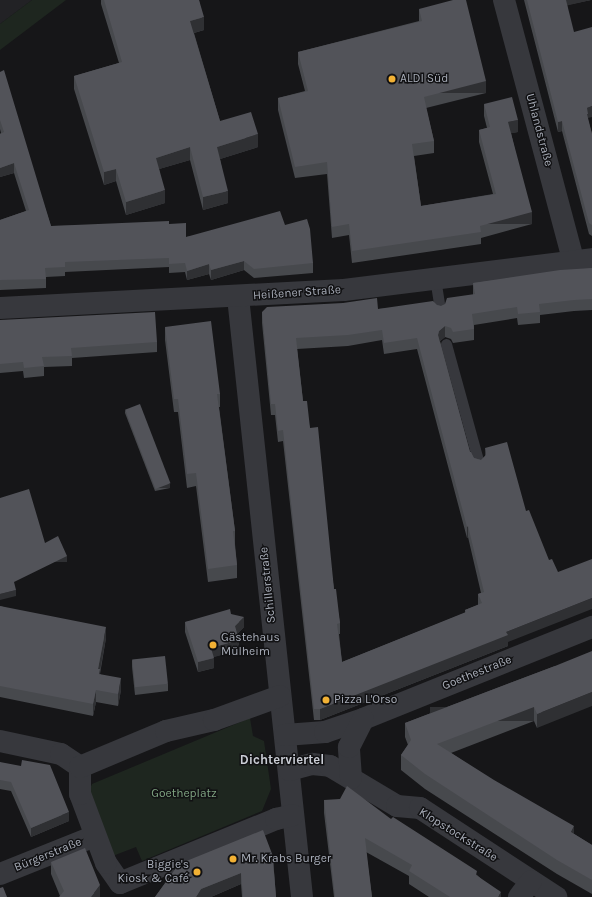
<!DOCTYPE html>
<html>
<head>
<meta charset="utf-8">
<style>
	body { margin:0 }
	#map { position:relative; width:592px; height:897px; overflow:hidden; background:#161618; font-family:Karla,sans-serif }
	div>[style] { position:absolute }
	.built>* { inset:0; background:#222225 }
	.green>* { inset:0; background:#1e261f }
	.service>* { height:11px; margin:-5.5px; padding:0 5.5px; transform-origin:5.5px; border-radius:5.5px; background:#37383d }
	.minor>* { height:22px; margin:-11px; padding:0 11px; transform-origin:11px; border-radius:11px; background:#37383d }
	.tertiary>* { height:22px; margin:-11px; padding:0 11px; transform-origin:11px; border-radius:11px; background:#37383d }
	.wall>* { inset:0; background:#47494d }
	.shaded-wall>* { inset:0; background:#2f3033; transform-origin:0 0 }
	.building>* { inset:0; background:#525359; transform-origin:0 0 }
	.dots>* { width:11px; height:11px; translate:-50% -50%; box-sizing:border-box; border:2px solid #111113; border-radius:50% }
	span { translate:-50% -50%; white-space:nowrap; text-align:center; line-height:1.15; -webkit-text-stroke:3px #111113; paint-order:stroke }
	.poi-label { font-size:12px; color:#a8adb8 }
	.left { translate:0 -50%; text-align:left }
	.right { translate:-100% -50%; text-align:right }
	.street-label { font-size:12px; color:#a8adb8 }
	.park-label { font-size:12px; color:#7fa381 }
	.neighbourhood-label { font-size:13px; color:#c9ccd4; font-weight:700 }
</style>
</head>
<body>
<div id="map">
	<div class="built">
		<i style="clip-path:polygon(0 0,32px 0,0 24px)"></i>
	</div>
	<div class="green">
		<i style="clip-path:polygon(32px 0,66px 0,0 50px,0 24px)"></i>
		<i style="clip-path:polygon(250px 718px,253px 736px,264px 741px,271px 789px,262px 811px,142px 861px,136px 847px,110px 857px,87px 796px,92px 784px)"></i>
	</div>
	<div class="service">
		<i style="left:435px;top:278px;width:32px;rotate:81deg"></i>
		<i style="left:446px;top:344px;width:124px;rotate:74.6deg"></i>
	</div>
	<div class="minor">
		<i style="left:504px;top:0;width:269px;rotate:75.1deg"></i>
		<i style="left:238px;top:297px;width:603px;rotate:83.91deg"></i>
		<i style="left:285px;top:735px;width:40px;rotate:-4.3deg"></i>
		<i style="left:325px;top:732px;width:40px;rotate:-18.9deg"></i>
		<i style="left:363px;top:719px;width:247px;rotate:-21.9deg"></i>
		<i style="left:0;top:741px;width:62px;rotate:12deg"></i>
		<i style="left:61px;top:754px;width:23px;rotate:34deg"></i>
		<i style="left:289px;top:770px;width:24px;rotate:-15deg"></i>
		<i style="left:312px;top:764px;width:18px;rotate:6deg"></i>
		<i style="left:330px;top:766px;width:78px;rotate:30.8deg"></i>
		<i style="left:397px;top:806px;width:23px;rotate:5deg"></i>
		<i style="left:420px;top:808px;width:163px;rotate:33.2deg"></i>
		<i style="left:351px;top:778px;width:31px;rotate:-94deg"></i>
		<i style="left:349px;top:747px;width:31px;rotate:-63deg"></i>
		<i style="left:0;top:874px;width:102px;rotate:-21.8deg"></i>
		<i style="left:120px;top:883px;width:24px;rotate:-125deg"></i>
		<i style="left:106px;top:863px;width:74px;rotate:-110.6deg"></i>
		<i style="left:80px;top:794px;width:27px;rotate:-90deg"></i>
		<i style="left:80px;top:767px;width:93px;rotate:-22.7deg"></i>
		<i style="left:166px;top:731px;width:49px;rotate:-12.9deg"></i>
		<i style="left:214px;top:720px;width:70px;rotate:-20deg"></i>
		<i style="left:120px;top:883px;width:169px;rotate:-22.3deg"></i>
		<i style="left:276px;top:819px;width:17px;rotate:-13deg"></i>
		<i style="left:519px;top:897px;width:20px;rotate:-53deg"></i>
	</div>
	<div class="tertiary">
		<i style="left:0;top:308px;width:344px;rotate:-3deg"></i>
		<i style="left:344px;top:290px;width:250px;rotate:-7.1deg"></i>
	</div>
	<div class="wall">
		<i style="clip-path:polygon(101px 0,199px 0,204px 30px,194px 33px,220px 121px,258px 147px,220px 159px,228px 203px,203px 210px,190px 160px,159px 169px,165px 203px,126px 215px,116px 181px,104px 185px,74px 89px,74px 76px,119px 63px,101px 4px)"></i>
		<i style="clip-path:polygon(524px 0,591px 0,567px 5px,588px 120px,592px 134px,592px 236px,589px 234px,562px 131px,558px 132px)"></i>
		<i style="clip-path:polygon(419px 9px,486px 93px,426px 108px,434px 141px,434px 153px,414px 156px,421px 206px,493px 194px,479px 142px,479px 130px,487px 128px,484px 116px,484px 104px,518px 132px,511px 133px,532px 224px,481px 238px,481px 244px,352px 263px,349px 235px,332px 238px,327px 174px,295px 178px,278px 110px,278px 98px,305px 91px,298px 64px,298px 52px,419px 21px)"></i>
		<i style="clip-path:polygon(0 72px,51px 226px,169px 224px,186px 237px,285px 225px,313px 263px,313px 273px,254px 278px,244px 270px,211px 280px,209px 274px,187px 280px,185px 272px,169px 273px,169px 267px,65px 272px,65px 276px,46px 277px,46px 288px,0 290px,0 220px,26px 211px,14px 173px,0 177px,0 134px,1px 133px,0 129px)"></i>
		<i style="clip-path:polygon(evenodd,592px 268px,592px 310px,574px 311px,540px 315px,540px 323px,518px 325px,517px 318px,474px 325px,474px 340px,453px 343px,451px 339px,445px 337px,440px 341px,470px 452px,474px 458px,481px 460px,485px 456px,485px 448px,508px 646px,320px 720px,314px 720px,283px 441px,278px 442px,275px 415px,271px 415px,262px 323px,262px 312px,378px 309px,437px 305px,441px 306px,473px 295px,473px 283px,592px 268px,382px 340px,384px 354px,417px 349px,467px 538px,468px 537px,481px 593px,478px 594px,478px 605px,465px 610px,465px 613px,342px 662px,339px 634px,340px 634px,340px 623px,334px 589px,310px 428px,303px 401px,297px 349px,348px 346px,382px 340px)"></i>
		<i style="clip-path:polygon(0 320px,157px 342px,157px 352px,72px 358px,72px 366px,44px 367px,44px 376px,24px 378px,23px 371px,0 373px)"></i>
		<i style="clip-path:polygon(165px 327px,220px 394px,220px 407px,219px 407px,235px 531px,235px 544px,237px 565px,237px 578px,208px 582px,196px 486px,187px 488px,178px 412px,174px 412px,165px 340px)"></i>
		<i style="clip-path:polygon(125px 410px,170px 488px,155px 491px,125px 413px)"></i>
		<i style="clip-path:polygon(0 606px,106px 638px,100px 674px,121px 690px,118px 706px,96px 702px,93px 716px,0 697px)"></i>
		<i style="clip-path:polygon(231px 614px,244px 627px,237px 634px,239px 650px,213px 657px,214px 668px,198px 672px,185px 632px,185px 622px)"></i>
		<i style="clip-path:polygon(132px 660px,168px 684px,168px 691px,135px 695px,132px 667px)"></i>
		<i style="clip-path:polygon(555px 666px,537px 728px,534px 721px,451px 753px,574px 834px,592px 845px,592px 894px,557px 874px,425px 789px,401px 770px,401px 755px,408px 745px,405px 737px,405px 723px)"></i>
		<i style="clip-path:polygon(0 762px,69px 821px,31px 837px,11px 791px,0 789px)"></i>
		<i style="clip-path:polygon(324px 800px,391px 819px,477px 875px,501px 897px,429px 897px,409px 884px,409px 876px,366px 852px,372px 897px,334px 897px,324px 813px)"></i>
		<i style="clip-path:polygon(51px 862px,100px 897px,60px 896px,51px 874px)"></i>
		<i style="clip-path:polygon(179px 864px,274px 871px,276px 897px,242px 897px,241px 884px,211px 897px,155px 897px)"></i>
	</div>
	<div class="shaded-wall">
		<i style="clip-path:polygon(565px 0,591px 0,565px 6px)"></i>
		<i style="clip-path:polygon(204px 17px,204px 30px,190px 34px,190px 21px)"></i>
		<i style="left:486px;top:81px;width:12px;height:64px;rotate:90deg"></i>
		<i style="clip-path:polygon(592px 106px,592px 117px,588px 118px,588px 124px,587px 125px,587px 108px)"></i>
		<i style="clip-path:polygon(518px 120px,518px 132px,508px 134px,508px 122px)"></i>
		<i style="clip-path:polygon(562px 121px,562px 131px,558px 132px,558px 122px)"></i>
		<i style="clip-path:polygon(258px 134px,258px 147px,217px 160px,217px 147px)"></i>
		<i style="clip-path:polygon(190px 147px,190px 160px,156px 170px,156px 158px)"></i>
		<i style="clip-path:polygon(14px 163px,14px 173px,0 177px,0 168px)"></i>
		<i style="clip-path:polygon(116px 169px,116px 181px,104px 185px,104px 172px)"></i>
		<i style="clip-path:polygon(165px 190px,165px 203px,126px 215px,126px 202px)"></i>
		<i style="clip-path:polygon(228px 191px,228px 203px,203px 210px,203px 197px)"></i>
		<i style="left:532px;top:212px;width:12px;height:54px;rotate:90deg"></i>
		<i style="clip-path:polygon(244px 261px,244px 270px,211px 280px,211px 270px)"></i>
		<i style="clip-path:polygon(209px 264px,209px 274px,187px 280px,187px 271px)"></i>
		<i style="clip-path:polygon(445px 326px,445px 337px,439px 342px,438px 335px,439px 331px)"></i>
		<i style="left:170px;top:484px;width:4px;height:15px;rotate:90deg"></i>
		<i style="clip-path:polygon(468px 526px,468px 537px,467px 538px,467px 527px)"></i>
		<i style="left:67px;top:556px;width:6px;height:59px;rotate:90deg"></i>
		<i style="clip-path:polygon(16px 590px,16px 596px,0 600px,0 594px)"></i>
		<i style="clip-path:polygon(592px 598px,592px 609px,508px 642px,508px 646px,320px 720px,320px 709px,506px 632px)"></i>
		<i style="clip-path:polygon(244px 617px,244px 627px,235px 636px,235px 626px)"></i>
		<i style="clip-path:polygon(106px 627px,106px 638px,100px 671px,100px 681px,98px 669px)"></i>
		<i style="clip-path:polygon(239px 640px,239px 650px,211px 658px,211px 648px)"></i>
		<i style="clip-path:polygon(214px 658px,214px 668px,198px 672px,198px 662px)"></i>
		<i style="clip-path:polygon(121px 678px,121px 690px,118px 706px,118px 694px)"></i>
		<i style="clip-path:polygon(96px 690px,96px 702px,93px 716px,93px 704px)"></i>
		<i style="clip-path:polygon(592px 692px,592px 706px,537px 728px,537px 714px)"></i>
		<i style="left:534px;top:707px;width:14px;height:104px;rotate:90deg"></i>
		<i style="clip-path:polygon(69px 812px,69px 821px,31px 837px,31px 828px)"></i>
		<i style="clip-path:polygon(574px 826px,574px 841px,571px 832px)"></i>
		<i style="clip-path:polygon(274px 859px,274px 871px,273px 872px,273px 860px)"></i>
		<i style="clip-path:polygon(241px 873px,241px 884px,211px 897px,196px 897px,201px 889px)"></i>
		<i style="clip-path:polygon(100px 885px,100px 897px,91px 897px)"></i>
		<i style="clip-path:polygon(501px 892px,501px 897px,498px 897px)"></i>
	</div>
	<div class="building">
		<i style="clip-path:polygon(104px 0,199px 0,204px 17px,190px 21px,220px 121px,251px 112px,258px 134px,217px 147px,228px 191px,203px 197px,190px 147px,156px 158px,165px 190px,126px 202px,116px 169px,104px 172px,74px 76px,122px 62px)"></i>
		<i style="clip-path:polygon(453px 0,466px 0,486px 81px,424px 97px,434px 141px,412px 144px,421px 206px,496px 194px,479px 130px,490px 127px,484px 104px,512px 97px,518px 120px,508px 122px,532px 212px,480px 226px,481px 232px,352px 251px,349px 224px,332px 227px,327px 162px,295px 167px,278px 98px,308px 91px,298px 52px,422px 21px,419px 9px)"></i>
		<i style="clip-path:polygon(527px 0,566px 0,574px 32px,592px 27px,592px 106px,587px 108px,588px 114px,587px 114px,592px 134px,592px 225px,589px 223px,562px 121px,558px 122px)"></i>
		<i style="clip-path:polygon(4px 70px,51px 226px,169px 221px,169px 224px,186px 223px,186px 237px,280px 211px,285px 225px,307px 219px,310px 229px,313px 263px,254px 269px,244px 261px,211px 270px,209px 264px,187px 271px,185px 263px,169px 264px,169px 258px,65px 262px,65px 267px,45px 268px,46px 279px,0 280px,0 220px,29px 210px,14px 163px,0 168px,0 134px,4px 132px,0 120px,0 72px)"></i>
		<i style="clip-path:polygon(evenodd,592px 268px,592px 299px,574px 300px,539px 304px,540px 312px,518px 314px,517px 307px,472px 314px,474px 329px,453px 332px,451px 328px,445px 326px,439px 331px,438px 335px,470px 452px,471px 452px,474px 458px,481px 460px,486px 455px,485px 448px,507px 442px,526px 511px,529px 510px,549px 560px,552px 559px,558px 572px,592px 559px,592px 598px,506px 632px,508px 635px,320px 709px,314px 709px,283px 430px,278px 431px,275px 404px,271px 404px,262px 312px,267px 307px,343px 303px,377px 298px,378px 309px,433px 301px,437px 305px,441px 306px,445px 304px,447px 298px,475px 294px,473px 283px,560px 270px,592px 268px,382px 330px,384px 343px,417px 338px,467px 527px,468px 526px,484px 592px,478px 594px,482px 603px,465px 610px,466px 612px,342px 662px,337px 624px,340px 623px,336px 589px,334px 589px,318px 427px,310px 428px,307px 401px,303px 401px,296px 338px,348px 335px,382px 330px)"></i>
		<i style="clip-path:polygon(155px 312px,157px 342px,71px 348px,72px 356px,42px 357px,44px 366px,24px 368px,23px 362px,0 364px,0 320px)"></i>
		<i style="clip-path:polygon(211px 321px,220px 394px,217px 394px,235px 531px,233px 531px,237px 565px,208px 569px,196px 473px,187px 474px,178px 399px,174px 399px,165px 327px)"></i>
		<i style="left:140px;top:404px;width:85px;height:16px;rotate:69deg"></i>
		<i style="clip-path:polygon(29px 489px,45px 543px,58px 536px,67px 556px,14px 582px,16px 590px,0 594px,0 498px)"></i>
		<i style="clip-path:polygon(0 606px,106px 627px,98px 669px,100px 669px,99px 674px,121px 678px,118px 694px,96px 690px,93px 704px,0 686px)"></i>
		<i style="clip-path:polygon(230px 609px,231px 614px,244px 617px,235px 626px,239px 640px,211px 648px,214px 658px,198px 662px,185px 622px)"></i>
		<i style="clip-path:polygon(592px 651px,592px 692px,537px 714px,534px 707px,437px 744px,494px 780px,574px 826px,571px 832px,592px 845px,592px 880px,557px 860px,425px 774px,401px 755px,411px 740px,405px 723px,555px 666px)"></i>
		<i style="left:165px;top:656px;width:28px;height:33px;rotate:84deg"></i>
		<i style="clip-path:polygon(22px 760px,50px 765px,69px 812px,31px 828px,11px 782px,0 780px,0 762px,21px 766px)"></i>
		<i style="clip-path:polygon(347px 786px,391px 819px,393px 817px,477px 871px,476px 875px,501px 892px,498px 897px,450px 897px,409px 871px,412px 865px,365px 838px,372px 897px,335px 897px,324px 800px,340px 799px)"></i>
		<i style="clip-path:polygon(263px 830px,274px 859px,273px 860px,276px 897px,243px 897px,241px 873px,201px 889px,196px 897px,155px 897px,179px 864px)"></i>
		<i style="clip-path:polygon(85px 848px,100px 885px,91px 897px,59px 897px,64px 891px,51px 862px)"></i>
		<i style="clip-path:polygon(3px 887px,7px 897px,0 897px,0 888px)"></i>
	</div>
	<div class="dots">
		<i style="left:392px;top:79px;background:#f2b134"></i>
		<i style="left:213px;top:645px;background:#f2b134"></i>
		<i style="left:326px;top:700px;background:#f2b134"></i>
		<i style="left:233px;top:859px;background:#f2b134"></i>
		<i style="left:197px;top:872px;background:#f2b134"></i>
	</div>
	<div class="poi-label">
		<span class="left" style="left:400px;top:79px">ALDI Süd</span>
		<span class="left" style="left:221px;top:645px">Gästehaus<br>Mülheim</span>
		<span class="left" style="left:334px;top:700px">Pizza L'Orso</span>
		<span class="left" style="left:241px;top:859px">Mr. Krabs Burger</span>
		<span class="right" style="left:189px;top:872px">Biggie's<br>Kiosk &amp; Café</span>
	</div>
	<div class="street-label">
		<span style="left:539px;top:130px;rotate:75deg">Uhlandstraße</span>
		<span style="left:297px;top:293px;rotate:-4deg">Heißener Straße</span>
		<span style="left:268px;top:585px;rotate:-96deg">Schillerstraße</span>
		<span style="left:477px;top:673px;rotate:-22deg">Goethestraße</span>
		<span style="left:458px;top:835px;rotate:32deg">Klopstockstraße</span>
		<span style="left:48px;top:855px;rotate:-22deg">Bürgerstraße</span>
	</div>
	<div class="park-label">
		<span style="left:184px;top:794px">Goetheplatz</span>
	</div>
	<div class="neighbourhood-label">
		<span style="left:282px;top:760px">Dichterviertel</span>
	</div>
</div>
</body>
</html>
